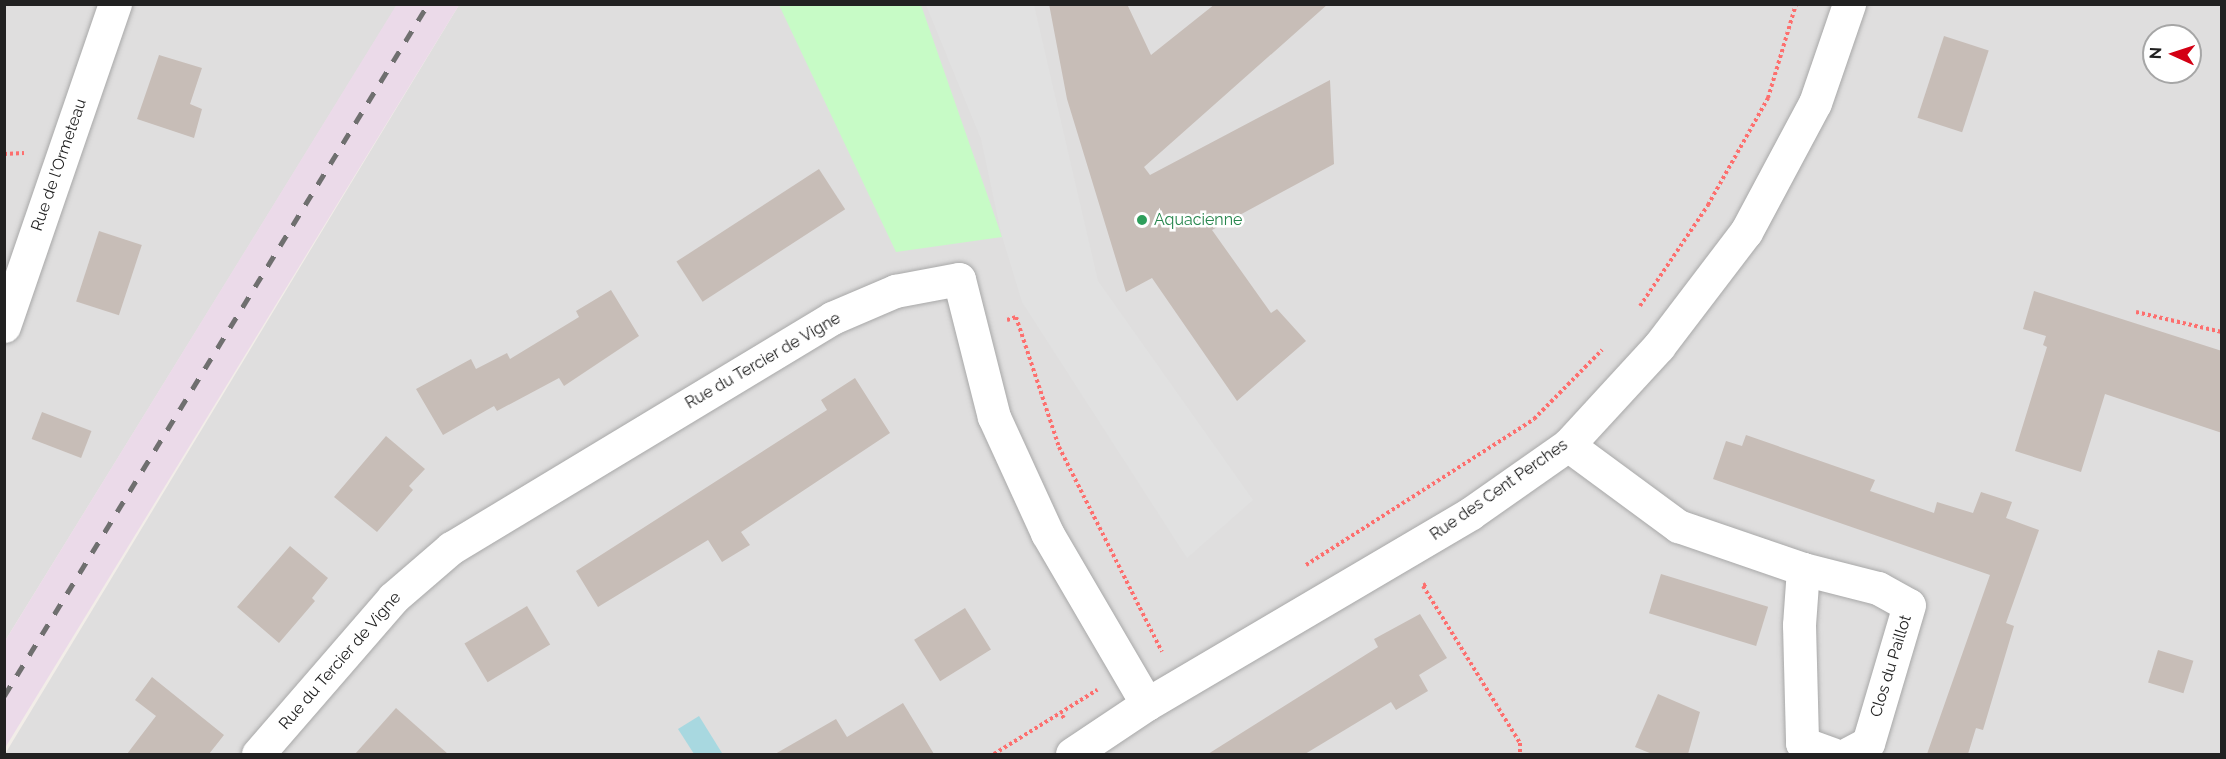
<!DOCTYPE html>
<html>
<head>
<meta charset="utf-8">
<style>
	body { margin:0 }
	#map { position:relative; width:2226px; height:759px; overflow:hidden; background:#f2ede8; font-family:Raleway,sans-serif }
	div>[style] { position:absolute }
	.residential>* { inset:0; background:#dfdede }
	.industrial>* { inset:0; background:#ebdae9 }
	.park>* { inset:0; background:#c7fbc6 }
	.parking>* { inset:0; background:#e1e1e1 }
	.water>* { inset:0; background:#a8d8e0 }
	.building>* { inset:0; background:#c7bdb7; transform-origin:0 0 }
	.path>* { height:4px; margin-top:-2px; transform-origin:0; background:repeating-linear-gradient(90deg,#fd6f6e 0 3px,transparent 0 6px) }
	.roads { filter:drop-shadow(0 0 2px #a8a8a8) drop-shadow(0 0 2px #a8a8a8) }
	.minor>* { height:33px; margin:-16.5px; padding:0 16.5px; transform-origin:16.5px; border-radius:16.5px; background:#fff }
	.rail>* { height:4.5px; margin-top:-2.25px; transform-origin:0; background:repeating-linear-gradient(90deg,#6f6f6f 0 12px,transparent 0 24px) }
	.dots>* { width:16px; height:16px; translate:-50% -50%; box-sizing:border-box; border:3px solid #fff; border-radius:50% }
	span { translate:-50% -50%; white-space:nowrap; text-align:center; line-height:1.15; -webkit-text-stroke:5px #fff; paint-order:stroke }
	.street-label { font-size:16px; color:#212121 }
	.leisure-label { font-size:16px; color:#27864d }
	.left { translate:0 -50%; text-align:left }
	.frame { position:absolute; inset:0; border:6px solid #212121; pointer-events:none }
	.north { position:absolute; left:2142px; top:24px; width:60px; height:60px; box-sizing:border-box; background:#fff; border:2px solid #a6a6a6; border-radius:50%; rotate:273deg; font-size:16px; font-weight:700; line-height:24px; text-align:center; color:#212121 }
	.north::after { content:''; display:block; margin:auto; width:21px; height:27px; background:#d30014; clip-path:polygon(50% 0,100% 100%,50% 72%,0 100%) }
</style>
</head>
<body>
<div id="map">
	<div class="residential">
		<i style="clip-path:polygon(5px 5px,397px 5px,5px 641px)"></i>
		<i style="clip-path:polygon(evenodd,459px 5px,2221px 5px,2221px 754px,5px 754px,459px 5px,2154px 36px,2190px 36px,2190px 72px,2154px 72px,2154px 36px)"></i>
	</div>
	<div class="industrial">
		<i style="clip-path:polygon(397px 4px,459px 5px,5px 748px,5px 641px)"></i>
	</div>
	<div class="park">
		<i style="clip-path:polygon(779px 5px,921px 5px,1002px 237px,896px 252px)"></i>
	</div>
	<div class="parking">
		<i style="clip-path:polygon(926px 5px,1034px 5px,1098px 281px,1253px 500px,1187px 558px,1022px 302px,1001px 233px,981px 139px)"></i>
	</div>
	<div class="water">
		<i style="clip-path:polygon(699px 716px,722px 753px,720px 754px,694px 754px,678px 729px)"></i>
	</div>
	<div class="building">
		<i style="clip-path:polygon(1049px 4px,1127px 4px,1151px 55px,1215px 4px,1328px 4px,1144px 167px,1150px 175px,1330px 80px,1334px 164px,1212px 230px,1271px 313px,1277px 309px,1306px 341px,1237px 401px,1152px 278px,1126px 292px,1067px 99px)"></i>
		<i style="left:1944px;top:36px;width:47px;height:86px;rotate:18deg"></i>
		<i style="clip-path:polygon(159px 55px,202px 68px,190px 104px,202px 109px,194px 138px,137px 119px)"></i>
		<i style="left:819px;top:169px;width:48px;height:170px;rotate:57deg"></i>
		<i style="left:99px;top:231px;width:45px;height:74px;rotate:18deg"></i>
		<i style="clip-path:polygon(611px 290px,639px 336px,564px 386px,559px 378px,497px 411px,494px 406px,443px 435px,416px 389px,471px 359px,476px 369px,507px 353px,510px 359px,579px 317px,576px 311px)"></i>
		<i style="clip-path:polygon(2034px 291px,2222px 351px,2222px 433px,2105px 394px,2081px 472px,2015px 451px,2047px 347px,2043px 345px,2046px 336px,2023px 329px)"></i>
		<i style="clip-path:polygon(855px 378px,890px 433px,741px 532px,750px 545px,722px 562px,708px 540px,598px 607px,576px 571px,827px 410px,821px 400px)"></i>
		<i style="left:42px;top:412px;width:53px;height:29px;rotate:21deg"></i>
		<i style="clip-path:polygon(1746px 435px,1875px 480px,1870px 491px,1934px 513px,1937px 502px,1973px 513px,1981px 492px,2012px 502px,2006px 518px,2039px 530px,2006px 623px,2014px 626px,1983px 730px,1976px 728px,1968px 754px,1927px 754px,1990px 575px,1713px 479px,1726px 441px,1742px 446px)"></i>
		<i style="clip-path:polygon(386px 436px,425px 469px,409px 486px,413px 490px,377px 532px,334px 497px)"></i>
		<i style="clip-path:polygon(290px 546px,328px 578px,312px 598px,315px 601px,279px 643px,237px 607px)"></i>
		<i style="left:1661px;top:574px;width:112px;height:41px;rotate:17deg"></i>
		<i style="left:527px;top:606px;width:45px;height:73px;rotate:59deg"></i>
		<i style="left:965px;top:608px;width:49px;height:60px;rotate:58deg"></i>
		<i style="clip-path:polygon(1420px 614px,1447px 658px,1419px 675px,1428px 691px,1396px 710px,1391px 702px,1305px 754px,1208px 754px,1378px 647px,1374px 639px)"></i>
		<i style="left:2158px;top:650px;width:37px;height:34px;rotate:17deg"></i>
		<i style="clip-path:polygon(152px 677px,224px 735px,209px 754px,127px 754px,156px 716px,135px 700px)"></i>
		<i style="clip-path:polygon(1658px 694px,1700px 712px,1688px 754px,1652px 754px,1635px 747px)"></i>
		<i style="clip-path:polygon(903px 703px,934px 754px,775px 754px,836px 719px,847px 737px)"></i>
		<i style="clip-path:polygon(396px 708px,448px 754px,355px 754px)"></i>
	</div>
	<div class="path">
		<i style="left:4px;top:154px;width:20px;rotate:-3deg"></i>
		<i style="left:1640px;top:306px;width:122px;rotate:-56deg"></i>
		<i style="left:1708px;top:205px;width:123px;rotate:-60.7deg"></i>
		<i style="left:1768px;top:98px;width:98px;rotate:-73.4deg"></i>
		<i style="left:2136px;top:312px;width:88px;rotate:13.1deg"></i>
		<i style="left:1007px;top:320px;width:9px;rotate:-18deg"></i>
		<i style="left:1016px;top:317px;width:137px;rotate:71.7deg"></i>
		<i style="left:1059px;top:447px;width:229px;rotate:63.3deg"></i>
		<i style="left:1306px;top:565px;width:271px;rotate:-32.6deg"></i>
		<i style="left:1534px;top:419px;width:97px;rotate:-45.4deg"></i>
		<i style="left:1426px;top:584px;width:4px;rotate:146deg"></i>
		<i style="left:1423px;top:586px;width:185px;rotate:58.3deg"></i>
		<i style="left:1520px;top:743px;width:11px;rotate:90deg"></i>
		<i style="left:1064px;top:718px;width:6px;rotate:-129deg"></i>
		<i style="left:1060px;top:713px;width:44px;rotate:-31.9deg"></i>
		<i style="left:994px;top:754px;width:78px;rotate:-31.8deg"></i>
	</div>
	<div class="roads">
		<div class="minor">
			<i style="left:4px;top:326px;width:341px;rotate:-71deg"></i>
			<i style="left:1568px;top:445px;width:137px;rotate:36.4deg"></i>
			<i style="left:1678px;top:526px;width:132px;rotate:19deg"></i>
			<i style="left:1803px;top:569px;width:77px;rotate:14.2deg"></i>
			<i style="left:1878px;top:588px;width:35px;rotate:29deg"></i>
			<i style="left:1909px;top:605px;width:144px;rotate:106.5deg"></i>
			<i style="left:1868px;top:743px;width:24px;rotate:152deg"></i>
			<i style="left:1803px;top:569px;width:56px;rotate:94.1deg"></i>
			<i style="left:1799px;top:625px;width:118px;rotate:88.5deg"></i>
			<i style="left:1802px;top:743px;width:33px;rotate:20deg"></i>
			<i style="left:258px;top:754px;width:206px;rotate:-49.1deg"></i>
			<i style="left:393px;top:598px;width:77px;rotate:-40.8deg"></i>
			<i style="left:451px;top:548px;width:445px;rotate:-31.1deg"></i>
			<i style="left:832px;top:318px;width:69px;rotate:-23.2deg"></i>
			<i style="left:895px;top:291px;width:65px;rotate:-10.6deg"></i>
			<i style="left:959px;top:279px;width:142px;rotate:75.8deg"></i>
			<i style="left:994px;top:417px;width:128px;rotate:65.4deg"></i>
			<i style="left:1047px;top:533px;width:198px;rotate:59.7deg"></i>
			<i style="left:1072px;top:754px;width:90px;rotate:-33.7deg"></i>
			<i style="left:1147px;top:704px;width:376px;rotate:-30.5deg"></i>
			<i style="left:1471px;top:513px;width:118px;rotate:-35deg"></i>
			<i style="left:1568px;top:445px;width:134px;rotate:-47.4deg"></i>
			<i style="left:1659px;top:346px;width:143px;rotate:-52.7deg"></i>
			<i style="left:1746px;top:232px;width:146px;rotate:-61.9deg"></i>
			<i style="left:1815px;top:103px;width:105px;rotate:-71deg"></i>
		</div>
	</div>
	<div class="rail">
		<i style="left:4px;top:696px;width:812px;rotate:-58.5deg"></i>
	</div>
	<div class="dots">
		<i style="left:1142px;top:220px;background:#2e9e5b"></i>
	</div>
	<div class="street-label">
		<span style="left:59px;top:165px;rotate:-71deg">Rue de l'Ormeteau</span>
		<span style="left:763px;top:361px;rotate:-30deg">Rue du Tercier de Vigne</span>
		<span style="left:1499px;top:490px;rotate:-35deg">Rue des Cent Perches</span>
		<span style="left:340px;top:661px;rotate:-49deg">Rue du Tercier de Vigne</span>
		<span style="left:1891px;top:666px;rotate:-73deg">Clos du Paillot</span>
	</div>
	<div class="leisure-label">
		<span class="left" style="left:1154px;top:220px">Aquacienne</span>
	</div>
	<div class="frame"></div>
	<div class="north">N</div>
</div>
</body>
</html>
